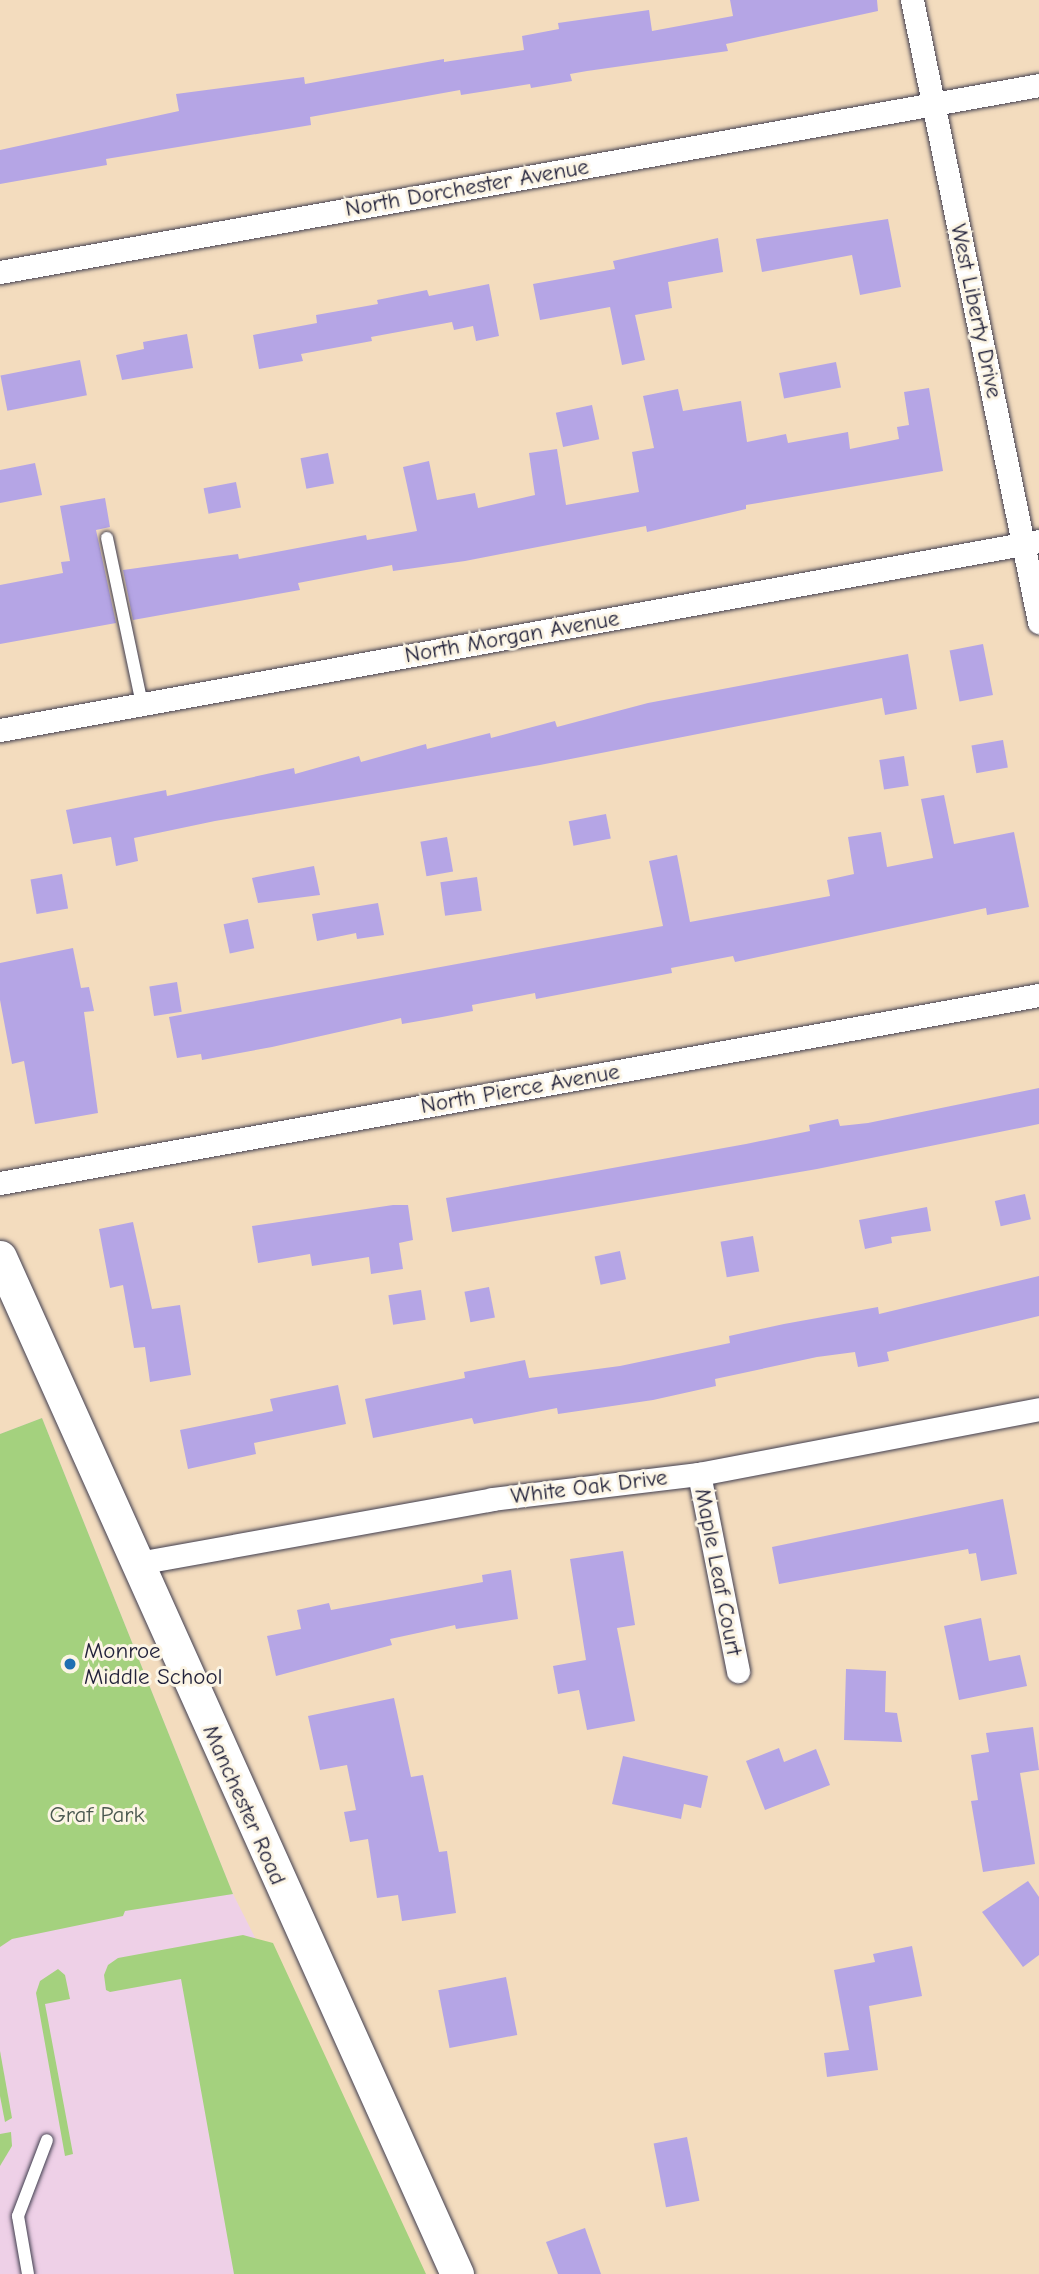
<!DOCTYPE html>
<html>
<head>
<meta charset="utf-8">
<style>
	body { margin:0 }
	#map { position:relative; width:1039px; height:2274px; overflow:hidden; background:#f3dcbe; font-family:"Comic Neue",sans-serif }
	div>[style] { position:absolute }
	.built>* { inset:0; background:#eed0e7 }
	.green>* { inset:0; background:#a4d17e }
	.building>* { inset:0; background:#b5a5e5; transform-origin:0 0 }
	.roads { filter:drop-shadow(0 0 2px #413e4f) drop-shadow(0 0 2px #413e4f) }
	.lane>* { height:12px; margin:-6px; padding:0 6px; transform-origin:6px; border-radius:6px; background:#fff }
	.street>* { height:23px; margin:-11.5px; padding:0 11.5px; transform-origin:11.5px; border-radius:11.5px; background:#fff }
	.secondary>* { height:33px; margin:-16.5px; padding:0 16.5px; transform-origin:16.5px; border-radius:16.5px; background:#fff }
	.dots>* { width:19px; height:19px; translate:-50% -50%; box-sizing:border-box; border:4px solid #fcf5e5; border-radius:50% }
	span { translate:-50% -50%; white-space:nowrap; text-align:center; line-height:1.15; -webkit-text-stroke:6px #fcf5e5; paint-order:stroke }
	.street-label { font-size:23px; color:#22223b }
	.poi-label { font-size:23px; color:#22223b }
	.left { translate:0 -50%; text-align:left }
	.park-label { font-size:23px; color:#49574f }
</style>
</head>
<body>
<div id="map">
	<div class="built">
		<i style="clip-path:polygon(42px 1418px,233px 1894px,425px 2274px,0 2274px,0 1434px)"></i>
	</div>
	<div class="green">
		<i style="clip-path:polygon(42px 1418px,233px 1894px,125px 1911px,123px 1916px,12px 1939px,0 1947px,0 1434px)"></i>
		<i style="clip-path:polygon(243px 1935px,273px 1943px,426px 2274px,234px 2274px,181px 1979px,110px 1992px,106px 1990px,104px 1975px,108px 1965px,118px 1958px)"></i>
		<i style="clip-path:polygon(58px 1969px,65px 1975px,70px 1999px,45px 2004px,73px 2154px,65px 2156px,36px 1993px,40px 1981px)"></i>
		<i style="clip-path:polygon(0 2051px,12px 2118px,5px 2122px,0 2096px)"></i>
		<i style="clip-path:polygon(11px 2132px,12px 2146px,0 2166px,0 2134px)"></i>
	</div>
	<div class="building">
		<i style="clip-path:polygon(730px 0,877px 0,878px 11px,726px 44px,728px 51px,587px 71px,570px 74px,572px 81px,531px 88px,530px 84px,461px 95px,460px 90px,310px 117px,311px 125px,106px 159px,107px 165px,0 184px,0 150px,179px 111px,176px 94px,304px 77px,305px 84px,444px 59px,444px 62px,524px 50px,522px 36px,559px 29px,558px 23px,649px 10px,652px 31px,733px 16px)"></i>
		<i style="clip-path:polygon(888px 219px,901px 287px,860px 295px,852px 255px,762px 272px,756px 239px)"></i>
		<i style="clip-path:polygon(718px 238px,723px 272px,668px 282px,672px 308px,635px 315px,645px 360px,622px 365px,610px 307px,540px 320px,533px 284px,615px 269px,613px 261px)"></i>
		<i style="clip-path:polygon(489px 284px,499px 336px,476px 341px,473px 326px,454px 330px,452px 322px,371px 337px,372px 341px,301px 354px,303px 361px,259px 369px,253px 335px,317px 323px,316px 315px,378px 304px,377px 300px,427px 290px,429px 296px)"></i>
		<i style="clip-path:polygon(187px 334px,193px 368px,122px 380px,116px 355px,144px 349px,143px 342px)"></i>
		<i style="left:80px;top:360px;width:36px;height:81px;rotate:79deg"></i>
		<i style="left:836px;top:362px;width:26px;height:58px;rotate:79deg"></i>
		<i style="clip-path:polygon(929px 388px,943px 471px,746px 505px,746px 509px,647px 532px,646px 526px,465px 561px,393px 571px,392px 565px,298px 583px,300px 590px,133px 620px,123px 570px,238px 554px,239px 559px,366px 535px,367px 540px,417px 531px,403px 467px,429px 461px,437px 500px,475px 493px,478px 508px,535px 495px,529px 453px,557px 449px,566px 505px,639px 492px,632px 452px,654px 448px,643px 396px,678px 389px,683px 411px,741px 401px,747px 442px,786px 434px,788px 443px,848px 432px,850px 449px,899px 439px,897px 427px,909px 425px,904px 392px)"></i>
		<i style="left:592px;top:405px;width:35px;height:37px;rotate:78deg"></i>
		<i style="left:328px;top:453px;width:31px;height:28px;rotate:79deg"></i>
		<i style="clip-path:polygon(35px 463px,42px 495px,0 503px,0 470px)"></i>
		<i style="left:236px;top:482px;width:26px;height:33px;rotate:79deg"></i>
		<i style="clip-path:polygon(105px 498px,110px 527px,96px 530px,116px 623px,0 644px,0 585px,63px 573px,61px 562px,70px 561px,60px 506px)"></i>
		<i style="left:983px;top:644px;width:52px;height:34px;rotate:79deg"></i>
		<i style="clip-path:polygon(908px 654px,917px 709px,885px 715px,882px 698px,540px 765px,215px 821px,134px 838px,138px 861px,116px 866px,111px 837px,73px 844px,66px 810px,166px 790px,167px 796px,294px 768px,295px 774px,359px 756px,361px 762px,426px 744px,427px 749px,490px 733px,491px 738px,555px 721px,557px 727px,648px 703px)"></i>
		<i style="left:1003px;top:740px;width:28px;height:32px;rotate:80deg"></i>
		<i style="left:904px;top:756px;width:30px;height:25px;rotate:81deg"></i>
		<i style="clip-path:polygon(944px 795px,954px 844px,1014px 832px,1029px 907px,987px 915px,986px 908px,735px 962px,733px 956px,671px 968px,672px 973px,536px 999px,535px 993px,472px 1005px,473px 1011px,442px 1017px,402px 1024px,401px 1018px,272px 1047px,202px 1060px,201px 1054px,177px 1058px,169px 1017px,663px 926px,649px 861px,677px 855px,690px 922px,830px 896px,827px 880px,854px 874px,848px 837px,881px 832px,887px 867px,933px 858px,921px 799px)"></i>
		<i style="left:606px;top:814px;width:25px;height:38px;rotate:79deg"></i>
		<i style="left:447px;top:837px;width:35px;height:27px;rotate:80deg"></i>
		<i style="clip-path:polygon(314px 866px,320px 895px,258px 903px,252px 878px)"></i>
		<i style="left:62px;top:874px;width:35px;height:32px;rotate:80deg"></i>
		<i style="left:477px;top:877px;width:34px;height:37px;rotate:82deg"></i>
		<i style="clip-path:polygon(378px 903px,384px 935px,357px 939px,356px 933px,317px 941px,312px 914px)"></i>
		<i style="left:248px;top:919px;width:30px;height:25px;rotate:78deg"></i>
		<i style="clip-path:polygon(73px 948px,81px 988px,89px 987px,94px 1011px,84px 1012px,98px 1113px,35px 1124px,24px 1061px,12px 1064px,0 1000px,0 963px)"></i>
		<i style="left:177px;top:982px;width:30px;height:28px;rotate:81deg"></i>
		<i style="clip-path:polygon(1039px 1088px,1039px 1124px,817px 1169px,452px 1232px,446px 1198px,746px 1144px,810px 1131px,809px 1125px,838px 1119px,840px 1126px,868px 1123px)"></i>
		<i style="left:1025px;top:1194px;width:26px;height:31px;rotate:77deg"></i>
		<i style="clip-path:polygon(393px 1205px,408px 1205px,413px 1240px,399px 1243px,403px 1269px,371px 1274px,369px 1257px,312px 1266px,310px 1254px,258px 1263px,252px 1226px)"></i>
		<i style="clip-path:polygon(927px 1207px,931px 1231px,891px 1237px,892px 1243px,865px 1249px,859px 1220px)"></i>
		<i style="clip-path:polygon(133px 1222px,152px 1309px,180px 1305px,191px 1375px,150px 1382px,145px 1347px,134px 1348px,123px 1285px,110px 1288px,99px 1229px)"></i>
		<i style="left:753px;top:1236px;width:36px;height:33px;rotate:80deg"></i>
		<i style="left:620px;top:1251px;width:29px;height:26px;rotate:78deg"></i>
		<i style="clip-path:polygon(1039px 1276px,1039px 1316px,887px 1352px,889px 1361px,858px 1367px,855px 1352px,817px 1357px,715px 1379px,716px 1386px,653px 1400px,558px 1414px,557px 1408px,474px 1424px,472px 1418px,373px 1438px,365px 1399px,465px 1378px,464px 1372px,525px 1360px,529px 1378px,620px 1366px,730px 1343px,729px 1336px,784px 1324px,878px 1307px,879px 1314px)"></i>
		<i style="left:489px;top:1287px;width:31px;height:25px;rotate:79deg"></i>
		<i style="left:421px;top:1290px;width:30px;height:33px;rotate:81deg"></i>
		<i style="clip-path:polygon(338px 1385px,346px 1424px,254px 1443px,256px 1454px,188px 1469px,180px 1430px,273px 1411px,270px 1399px)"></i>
		<i style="clip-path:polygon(1003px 1499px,1017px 1574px,981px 1581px,976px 1553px,969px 1554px,968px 1549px,779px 1584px,772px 1547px)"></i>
		<i style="clip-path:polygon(623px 1551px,635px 1625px,617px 1628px,635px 1721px,587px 1730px,579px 1690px,558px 1694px,553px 1666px,586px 1660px,570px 1559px)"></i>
		<i style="clip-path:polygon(511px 1570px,518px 1619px,456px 1629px,455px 1625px,390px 1639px,392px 1645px,276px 1676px,267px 1636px,301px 1629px,297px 1610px,329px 1603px,331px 1610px,483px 1582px,482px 1575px)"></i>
		<i style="clip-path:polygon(981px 1618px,989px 1661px,1020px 1655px,1027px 1686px,959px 1700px,944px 1626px)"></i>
		<i style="clip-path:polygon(846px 1669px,886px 1671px,885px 1712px,897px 1713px,902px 1742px,844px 1740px)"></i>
		<i style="clip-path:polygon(394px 1698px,411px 1777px,423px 1775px,439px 1852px,447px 1851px,456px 1913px,402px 1921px,398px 1895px,377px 1898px,368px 1839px,350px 1842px,344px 1812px,356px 1810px,347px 1765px,320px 1770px,308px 1716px)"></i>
		<i style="clip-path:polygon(1033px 1727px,1039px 1770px,1020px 1773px,1035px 1864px,983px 1872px,971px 1801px,978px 1800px,971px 1755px,989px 1752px,986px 1733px)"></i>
		<i style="clip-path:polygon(779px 1748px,784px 1762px,816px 1749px,830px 1785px,765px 1810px,746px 1761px)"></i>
		<i style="clip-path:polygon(623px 1756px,708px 1776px,701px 1808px,684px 1804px,681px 1819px,612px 1804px)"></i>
		<i style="clip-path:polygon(1028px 1881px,1039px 1897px,1039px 1955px,1023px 1967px,982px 1912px)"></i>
		<i style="clip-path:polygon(912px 1946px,922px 1996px,869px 2006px,878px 2070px,827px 2077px,824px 2053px,849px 2050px,834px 1970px,875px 1962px,873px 1954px)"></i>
		<i style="left:506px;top:1977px;width:59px;height:69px;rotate:79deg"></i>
		<i style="left:687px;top:2137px;width:65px;height:34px;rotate:79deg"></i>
		<i style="clip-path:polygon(585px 2228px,601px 2274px,558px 2274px,546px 2242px)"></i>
	</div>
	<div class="roads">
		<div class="lane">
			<i style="left:107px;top:538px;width:170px;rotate:78.1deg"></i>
			<i style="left:28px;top:2274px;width:59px;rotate:-99.8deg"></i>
			<i style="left:18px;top:2216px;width:81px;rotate:-69.1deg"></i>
		</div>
		<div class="street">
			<i style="left:912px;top:0;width:635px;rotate:78.46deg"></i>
			<i style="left:0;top:272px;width:1056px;rotate:-10.2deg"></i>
			<i style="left:0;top:730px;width:1056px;rotate:-10.31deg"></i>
			<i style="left:0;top:1183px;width:1056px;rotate:-10.26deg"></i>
			<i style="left:699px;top:1474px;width:201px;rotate:78.8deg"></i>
			<i style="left:138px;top:1563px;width:360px;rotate:-10.2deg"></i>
			<i style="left:492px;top:1499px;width:209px;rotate:-6.9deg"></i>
			<i style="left:699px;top:1474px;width:346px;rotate:-10.8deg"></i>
		</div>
		<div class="secondary">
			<i style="left:0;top:1257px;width:1115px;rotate:65.8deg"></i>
		</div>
	</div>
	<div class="dots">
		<i style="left:70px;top:1664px;background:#1f6fb2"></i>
	</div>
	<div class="street-label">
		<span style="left:467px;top:188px;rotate:-10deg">North Dorchester Avenue</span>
		<span style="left:976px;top:311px;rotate:78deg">West Liberty Drive</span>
		<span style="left:512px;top:637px;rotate:-10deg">North Morgan Avenue</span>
		<span style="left:520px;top:1089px;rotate:-10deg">North Pierce Avenue</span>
		<span style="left:589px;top:1487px;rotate:-7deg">White Oak Drive</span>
		<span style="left:718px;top:1572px;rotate:79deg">Maple Leaf Court</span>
		<span style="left:244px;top:1805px;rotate:66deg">Manchester Road</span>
	</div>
	<div class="poi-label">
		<span class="left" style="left:84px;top:1664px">Monroe<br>Middle School</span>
	</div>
	<div class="park-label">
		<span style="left:97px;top:1815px">Graf Park</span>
	</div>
</div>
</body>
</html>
